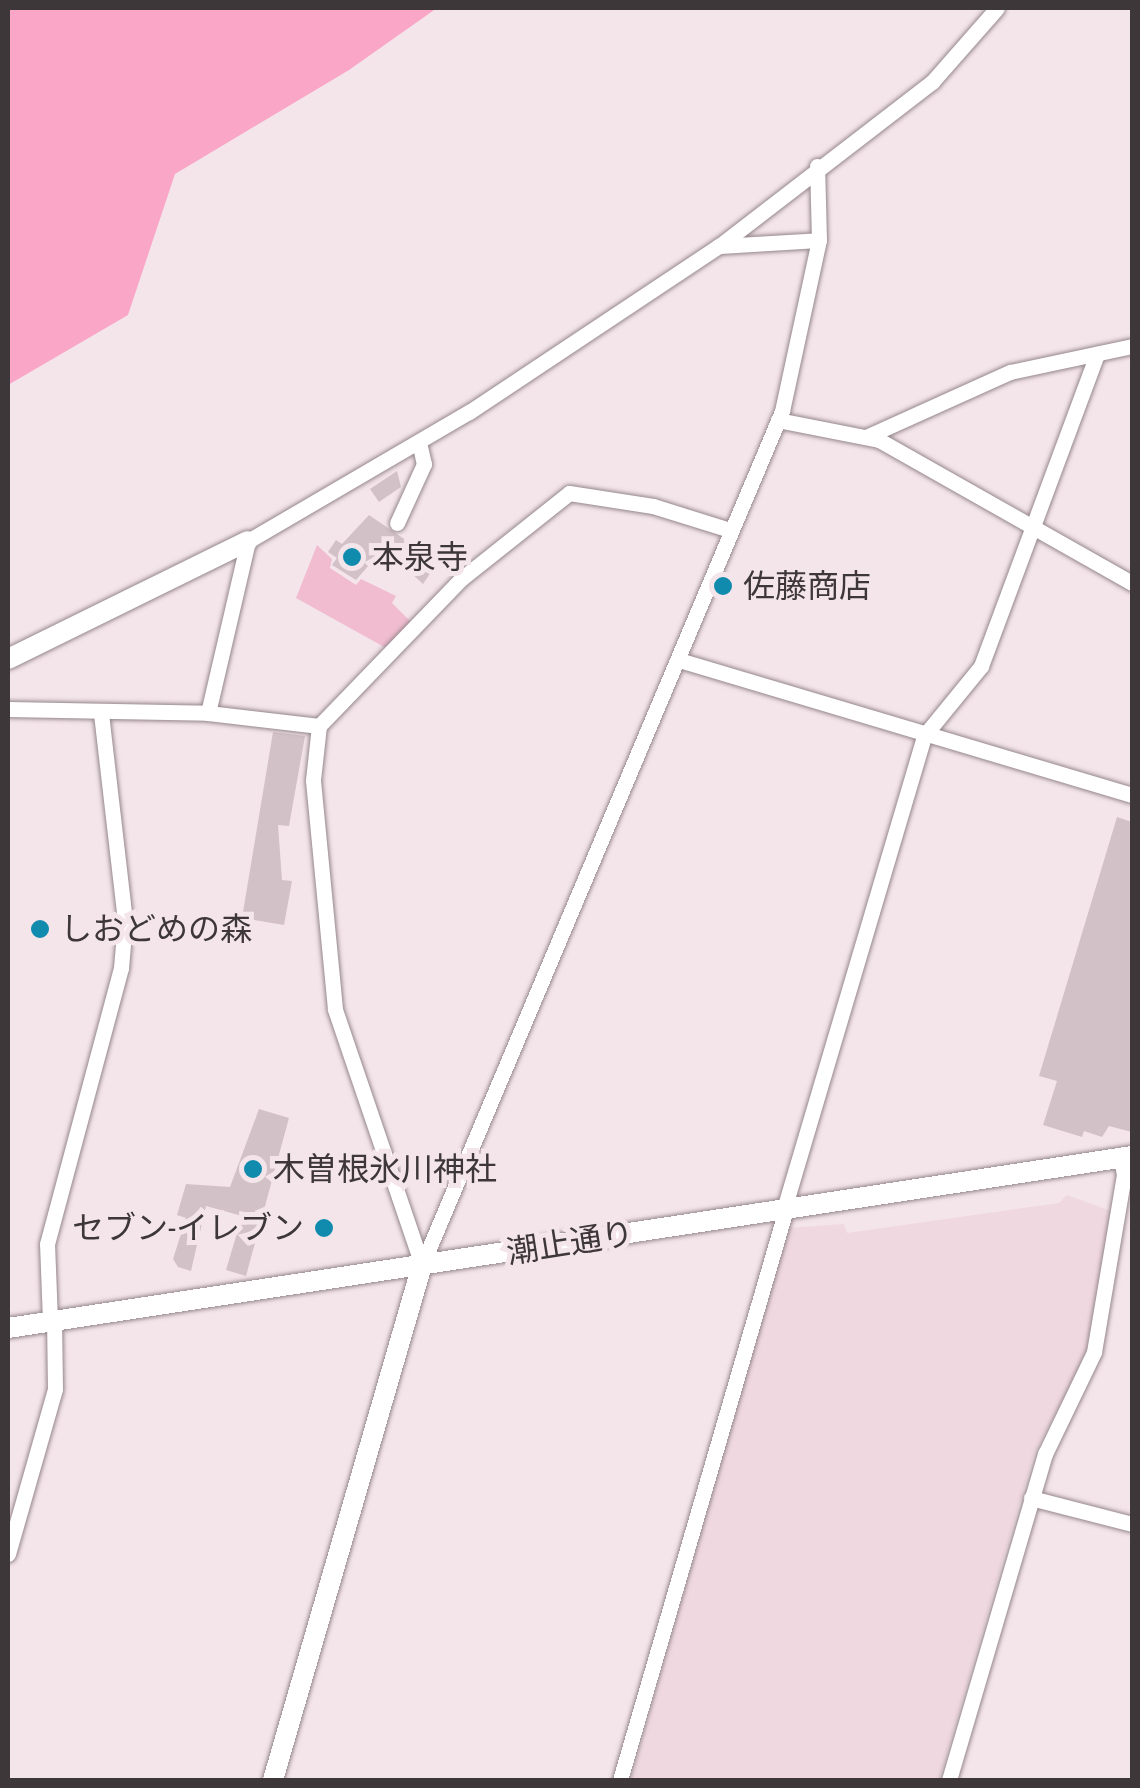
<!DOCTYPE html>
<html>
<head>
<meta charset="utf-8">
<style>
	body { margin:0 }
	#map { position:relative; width:1140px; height:1788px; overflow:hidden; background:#f4e5ea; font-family:"Roboto Condensed","Noto Sans JP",sans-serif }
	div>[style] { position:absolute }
	.built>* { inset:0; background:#f0d8e1 }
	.green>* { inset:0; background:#f1bcd0 }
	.water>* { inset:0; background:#f9a6c7 }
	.building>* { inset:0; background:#d2c2c8 }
	.roads { filter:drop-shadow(0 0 2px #95878c) drop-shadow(0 0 2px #95878c) }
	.minor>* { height:15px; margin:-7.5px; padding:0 7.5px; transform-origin:7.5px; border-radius:7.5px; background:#fff }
	.tertiary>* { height:20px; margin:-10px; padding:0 10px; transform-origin:10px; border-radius:10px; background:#fff }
	.dots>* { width:28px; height:28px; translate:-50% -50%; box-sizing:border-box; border:5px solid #f4e5ea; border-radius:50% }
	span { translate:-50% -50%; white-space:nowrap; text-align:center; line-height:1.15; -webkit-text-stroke:10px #f4e5ea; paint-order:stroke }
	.poi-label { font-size:32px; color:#3d3739 }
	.left { translate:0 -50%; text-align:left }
	.right { translate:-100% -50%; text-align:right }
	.street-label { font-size:32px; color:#3d3739 }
	.frame { position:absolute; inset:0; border:10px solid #3d3739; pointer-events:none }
</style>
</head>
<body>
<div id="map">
	<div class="built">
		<i style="clip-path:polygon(1067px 1195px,1111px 1211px,1087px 1355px,1034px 1453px,939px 1780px,631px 1780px,787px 1228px,844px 1224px,847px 1233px,1059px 1203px)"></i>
	</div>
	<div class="green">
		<i style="clip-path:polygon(317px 545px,332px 559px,330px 568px,356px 585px,361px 579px,396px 596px,392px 603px,411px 622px,386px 648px,296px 598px)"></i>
	</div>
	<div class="water">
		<i style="clip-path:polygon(8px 8px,437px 8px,349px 70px,175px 174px,128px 315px,8px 385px)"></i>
	</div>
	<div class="building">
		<i style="clip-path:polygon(397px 471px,401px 487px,379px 502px,370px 489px)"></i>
		<i style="clip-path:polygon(369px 515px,438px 562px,423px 584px,384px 548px,356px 580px,332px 565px,337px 558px,328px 552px,336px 540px,342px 544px)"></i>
		<i style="clip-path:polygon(273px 732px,305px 736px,289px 826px,278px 825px,282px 880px,292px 881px,284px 925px,242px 918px)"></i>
		<i style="clip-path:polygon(1117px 817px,1132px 822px,1132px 1132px,1109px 1126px,1102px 1137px,1084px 1131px,1082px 1137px,1043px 1125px,1057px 1081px,1039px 1076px)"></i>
		<i style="clip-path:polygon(259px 1109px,289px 1118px,246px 1276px,226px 1270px,242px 1216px,206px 1206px,191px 1271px,178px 1267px,173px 1259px,186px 1218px,177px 1215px,186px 1184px,230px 1187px)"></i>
	</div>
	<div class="roads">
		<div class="minor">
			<i style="left:719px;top:246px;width:269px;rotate:-37.6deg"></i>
			<i style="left:932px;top:82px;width:98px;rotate:-48.7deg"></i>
			<i style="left:778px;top:420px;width:103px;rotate:11.2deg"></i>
			<i style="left:879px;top:440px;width:291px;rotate:29.5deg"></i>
			<i style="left:868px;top:436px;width:156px;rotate:-24.3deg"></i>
			<i style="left:1010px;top:372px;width:125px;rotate:-12deg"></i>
			<i style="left:397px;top:523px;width:65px;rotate:-65.4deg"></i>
			<i style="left:424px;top:464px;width:22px;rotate:-103deg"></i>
			<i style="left:679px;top:660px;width:473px;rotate:16.6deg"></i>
			<i style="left:8px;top:709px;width:200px;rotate:1.1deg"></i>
			<i style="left:208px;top:713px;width:112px;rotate:6.7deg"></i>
			<i style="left:208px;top:713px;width:177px;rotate:-76.9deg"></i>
			<i style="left:248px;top:541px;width:256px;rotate:-30.3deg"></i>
			<i style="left:469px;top:412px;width:300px;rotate:-33.6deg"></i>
			<i style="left:719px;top:246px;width:100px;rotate:-3.4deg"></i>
			<i style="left:784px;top:1209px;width:493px;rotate:-73.5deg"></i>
			<i style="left:924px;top:736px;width:90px;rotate:-50.8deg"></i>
			<i style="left:981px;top:666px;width:333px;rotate:-69.6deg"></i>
			<i style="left:422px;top:1265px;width:927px;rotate:-67.14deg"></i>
			<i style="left:782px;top:411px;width:175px;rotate:-77.8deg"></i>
			<i style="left:819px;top:240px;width:74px;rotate:-91.5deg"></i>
			<i style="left:422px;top:1265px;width:270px;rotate:-108.8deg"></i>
			<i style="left:335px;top:1009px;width:230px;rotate:-95.5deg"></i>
			<i style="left:313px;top:780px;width:54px;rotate:-83.7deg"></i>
			<i style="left:319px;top:726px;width:204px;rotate:-46deg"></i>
			<i style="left:461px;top:579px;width:138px;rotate:-38.5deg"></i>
			<i style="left:569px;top:493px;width:85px;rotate:8.8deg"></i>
			<i style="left:653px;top:506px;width:81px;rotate:17.3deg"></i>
			<i style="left:50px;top:1321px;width:77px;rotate:-92.2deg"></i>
			<i style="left:47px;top:1244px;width:286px;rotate:-75deg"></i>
			<i style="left:121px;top:968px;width:47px;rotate:-85.1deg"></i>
			<i style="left:125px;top:921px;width:210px;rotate:-96.6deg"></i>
			<i style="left:1031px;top:1498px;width:104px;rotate:14.4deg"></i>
			<i style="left:8px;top:1554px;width:172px;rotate:-74.1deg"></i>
			<i style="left:55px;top:1389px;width:69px;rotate:-90.8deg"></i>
			<i style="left:620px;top:1780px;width:595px;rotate:-73.79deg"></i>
			<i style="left:949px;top:1780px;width:340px;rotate:-73.6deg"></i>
			<i style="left:1045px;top:1454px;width:113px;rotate:-64.3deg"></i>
			<i style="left:1094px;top:1352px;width:180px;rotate:-80.4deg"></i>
			<i style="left:1124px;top:1175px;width:17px;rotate:-100deg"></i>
		</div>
		<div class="tertiary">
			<i style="left:8px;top:659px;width:267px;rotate:-26.2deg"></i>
			<i style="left:8px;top:1328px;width:1137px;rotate:-8.7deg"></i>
			<i style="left:273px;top:1780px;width:536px;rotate:-73.86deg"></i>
		</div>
	</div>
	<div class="dots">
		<i style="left:352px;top:557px;background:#118bad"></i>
		<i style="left:723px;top:586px;background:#118bad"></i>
		<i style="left:40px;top:929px;background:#118bad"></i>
		<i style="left:253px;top:1169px;background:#118bad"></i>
		<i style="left:324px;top:1228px;background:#118bad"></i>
	</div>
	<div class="poi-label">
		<span class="left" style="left:372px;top:557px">本泉寺</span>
		<span class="left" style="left:743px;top:586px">佐藤商店</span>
		<span class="left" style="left:60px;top:929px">しおどめの森</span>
		<span class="left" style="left:273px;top:1169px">木曽根氷川神社</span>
		<span class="right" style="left:304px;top:1228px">セブン-イレブン</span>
	</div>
	<div class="street-label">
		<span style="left:570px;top:1243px;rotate:-9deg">潮止通り</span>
	</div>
	<div class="frame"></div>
</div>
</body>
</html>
